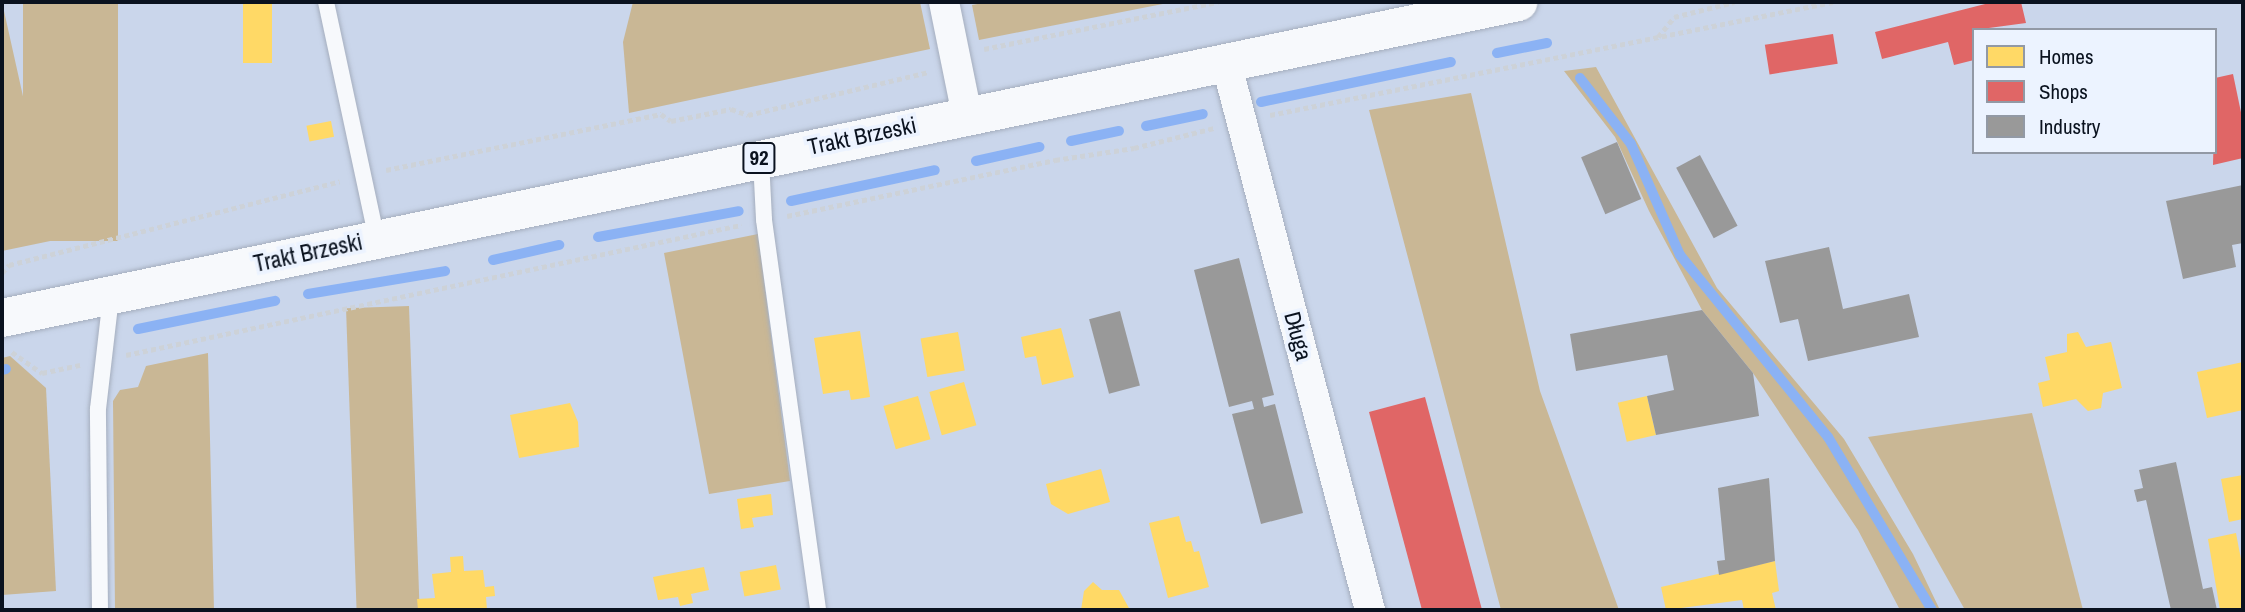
<!DOCTYPE html>
<html>
<head>
<meta charset="utf-8">
<style>
	body { margin:0 }
	#map { position:relative; width:2245px; height:612px; overflow:hidden; background:#cad6eb; font-family:"Archivo Narrow",sans-serif }
	div>[style] { position:absolute }
	.green>* { inset:0; background:#c9b795; transform-origin:0 0 }
	.homes>* { inset:0; background:#ffd966; transform-origin:0 0 }
	.shops>* { inset:0; background:#e06666; transform-origin:0 0 }
	.industry>* { inset:0; background:#999; transform-origin:0 0 }
	.stream>* { height:10px; margin:-5px; padding:0 5px; transform-origin:5px; border-radius:5px; background:#8bb2f4 }
	.path>* { height:4.5px; margin-top:-2.25px; transform-origin:0; background:repeating-linear-gradient(90deg,#cdd2d8 0 5px,transparent 0 8.5px) }
	.roads { filter:drop-shadow(0 0 2px #a5aebe) drop-shadow(0 0 2px #a5aebe) }
	.service>* { height:16px; margin:-8px; padding:0 8px; transform-origin:8px; border-radius:8px; background:#f7f9fc }
	.minor>* { height:30px; margin:-15px; padding:0 15px; transform-origin:15px; border-radius:15px; background:#f7f9fc }
	.primary>* { height:38px; margin:-19px; padding:0 19px; transform-origin:19px; border-radius:19px; background:#f7f9fc }
	span { translate:-50% -50%; white-space:nowrap; text-align:center; line-height:1.15; -webkit-text-stroke:7px #ecf3ff; paint-order:stroke }
	.shield-label span { padding:2px 5px; background:#ecf3ff; border:2px solid; border-radius:5px; -webkit-text-stroke-width:0 }
	.shield-label { font-size:21px; color:#0a121f; font-weight:700 }
	.street-label { font-size:23px; color:#0a121f }
	.frame { position:absolute; inset:0; border:4px solid #0a121f; pointer-events:none }
	.legend { position:absolute; left:1972px; top:28px; width:245px; height:126px; box-sizing:border-box; background:#ecf3ff; border:2px solid #9299a5; margin:0; padding:9px 12px; list-style:none; font-size:21px; color:#0a121f }
	.legend li { display:flex; align-items:center; gap:14px; height:35px }
	.legend b { width:35px; border:2px solid #9299a5 }
</style>
</head>
<body>
<div id="map">
	<div class="green">
		<i style="clip-path:polygon(2px 2px,55px 240px,2px 251px)"></i>
		<i style="left:23px;top:2px;width:95px;height:239px"></i>
		<i style="clip-path:polygon(633px 2px,920px 2px,930px 49px,629px 113px,623px 42px)"></i>
		<i style="clip-path:polygon(988px 2px,1173px 2px,979px 40px,972px 5px)"></i>
		<i style="clip-path:polygon(1596px 67px,1717px 288px,1844px 439px,1913px 554px,1940px 610px,1900px 610px,1858px 530px,1753px 373px,1702px 310px,1649px 211px,1615px 137px,1564px 71px)"></i>
		<i style="clip-path:polygon(1471px 93px,1540px 391px,1619px 610px,1501px 610px,1369px 110px)"></i>
		<i style="clip-path:polygon(758px 234px,790px 481px,709px 494px,664px 253px)"></i>
		<i style="left:409px;top:306px;width:304px;height:63px;rotate:88deg"></i>
		<i style="clip-path:polygon(208px 353px,214px 610px,115px 610px,113px 401px,120px 390px,138px 387px,146px 366px)"></i>
		<i style="clip-path:polygon(10px 356px,46px 388px,56px 591px,2px 595px,2px 358px)"></i>
		<i style="clip-path:polygon(2032px 413px,2083px 610px,1965px 610px,1868px 437px)"></i>
	</div>
	<div class="homes">
		<i style="left:243px;top:2px;width:29px;height:61px"></i>
		<i style="left:331px;top:121px;width:16px;height:25px;rotate:79deg"></i>
		<i style="clip-path:polygon(1061px 328px,1074px 377px,1042px 385px,1036px 356px,1025px 358px,1021px 337px)"></i>
		<i style="clip-path:polygon(860px 331px,870px 397px,851px 400px,849px 390px,823px 394px,814px 338px)"></i>
		<i style="left:958px;top:332px;width:39px;height:38px;rotate:80deg"></i>
		<i style="clip-path:polygon(2078px 332px,2086px 347px,2111px 342px,2122px 388px,2103px 393px,2101px 408px,2088px 411px,2076px 399px,2043px 407px,2038px 383px,2050px 380px,2045px 357px,2067px 352px,2067px 334px)"></i>
		<i style="clip-path:polygon(2243px 362px,2243px 410px,2207px 418px,2197px 372px)"></i>
		<i style="left:964px;top:382px;width:45px;height:36px;rotate:74deg"></i>
		<i style="left:918px;top:396px;width:45px;height:36px;rotate:74deg"></i>
		<i style="left:1647px;top:396px;width:40px;height:30px;rotate:77deg"></i>
		<i style="clip-path:polygon(570px 403px,578px 422px,579px 447px,519px 458px,510px 415px)"></i>
		<i style="clip-path:polygon(1101px 469px,1110px 502px,1068px 514px,1051px 504px,1046px 484px)"></i>
		<i style="clip-path:polygon(2243px 475px,2243px 519px,2229px 522px,2221px 479px)"></i>
		<i style="clip-path:polygon(771px 494px,773px 515px,752px 518px,754px 527px,741px 529px,737px 499px)"></i>
		<i style="clip-path:polygon(1179px 516px,1186px 542px,1191px 541px,1194px 552px,1199px 551px,1209px 587px,1168px 598px,1149px 523px)"></i>
		<i style="clip-path:polygon(2236px 533px,2243px 570px,2243px 610px,2220px 610px,2208px 539px)"></i>
		<i style="clip-path:polygon(463px 556px,464px 571px,483px 570px,485px 587px,494px 586px,495px 596px,486px 597px,487px 610px,418px 610px,417px 599px,435px 598px,432px 574px,451px 572px,450px 557px)"></i>
		<i style="clip-path:polygon(1775px 561px,1779px 591px,1772px 593px,1776px 610px,1744px 610px,1742px 600px,1666px 610px,1661px 587px)"></i>
		<i style="left:776px;top:565px;width:25px;height:37px;rotate:79deg"></i>
		<i style="clip-path:polygon(704px 567px,709px 590px,691px 594px,693px 603px,680px 606px,678px 597px,658px 600px,653px 577px)"></i>
		<i style="clip-path:polygon(1093px 582px,1102px 590px,1119px 590px,1130px 610px,1081px 610px,1084px 591px)"></i>
	</div>
	<div class="shops">
		<i style="clip-path:polygon(1993px 2px,2021px 2px,2026px 23px,1974px 30px,1974px 60px,1954px 65px,1948px 42px,1882px 59px,1875px 32px)"></i>
		<i style="left:1833px;top:34px;width:30px;height:69px;rotate:81deg"></i>
		<i style="clip-path:polygon(2233px 74px,2243px 122px,2243px 158px,2213px 165px,2215px 78px)"></i>
		<i style="left:1425px;top:397px;width:220px;height:58px;rotate:75deg"></i>
	</div>
	<div class="industry">
		<i style="left:1617px;top:142px;width:62px;height:39px;rotate:67deg"></i>
		<i style="left:1700px;top:155px;width:80px;height:27px;rotate:62deg"></i>
		<i style="clip-path:polygon(2243px 185px,2243px 243px,2232px 245px,2236px 267px,2183px 279px,2166px 201px)"></i>
		<i style="clip-path:polygon(1829px 247px,1843px 309px,1909px 294px,1919px 337px,1808px 361px,1798px 319px,1780px 323px,1765px 261px)"></i>
		<i style="clip-path:polygon(1239px 258px,1274px 395px,1262px 398px,1264px 407px,1275px 404px,1303px 513px,1261px 524px,1232px 414px,1254px 409px,1252px 401px,1229px 407px,1194px 270px)"></i>
		<i style="clip-path:polygon(1702px 310px,1753px 373px,1759px 416px,1656px 435px,1647px 396px,1674px 390px,1667px 355px,1576px 371px,1570px 334px)"></i>
		<i style="left:1120px;top:311px;width:77px;height:32px;rotate:75deg"></i>
		<i style="clip-path:polygon(2176px 462px,2203px 589px,2212px 587px,2217px 610px,2171px 610px,2146px 500px,2137px 502px,2134px 490px,2143px 488px,2139px 470px)"></i>
		<i style="clip-path:polygon(1769px 478px,1775px 561px,1719px 575px,1717px 561px,1725px 560px,1718px 488px)"></i>
	</div>
	<div class="stream">
		<i style="left:1497px;top:53px;width:51px;rotate:-11.3deg"></i>
		<i style="left:1580px;top:78px;width:83px;rotate:52.3deg"></i>
		<i style="left:1631px;top:144px;width:121px;rotate:66.2deg"></i>
		<i style="left:1680px;top:255px;width:235px;rotate:50.9deg"></i>
		<i style="left:1828px;top:437px;width:202px;rotate:59deg"></i>
		<i style="left:1261px;top:102px;width:194px;rotate:-11.9deg"></i>
		<i style="left:1146px;top:126px;width:58px;rotate:-11.9deg"></i>
		<i style="left:1071px;top:141px;width:49px;rotate:-11.8deg"></i>
		<i style="left:976px;top:161px;width:65px;rotate:-12.5deg"></i>
		<i style="left:791px;top:201px;width:147px;rotate:-12.1deg"></i>
		<i style="left:598px;top:237px;width:143px;rotate:-10.4deg"></i>
		<i style="left:493px;top:260px;width:68px;rotate:-12.8deg"></i>
		<i style="left:308px;top:294px;width:139px;rotate:-9.5deg"></i>
		<i style="left:138px;top:329px;width:140px;rotate:-11.6deg"></i>
		<i style="left:2px;top:370px;width:4px;rotate:-14deg"></i>
	</div>
	<div class="path">
		<i style="left:1658px;top:37px;width:26px;rotate:-51deg"></i>
		<i style="left:1674px;top:17px;width:62px;rotate:-14deg"></i>
		<i style="left:984px;top:49px;width:239px;rotate:-11.4deg"></i>
		<i style="left:1270px;top:115px;width:574px;rotate:-11.35deg"></i>
		<i style="left:386px;top:170px;width:281px;rotate:-11.5deg"></i>
		<i style="left:661px;top:114px;width:12px;rotate:35deg"></i>
		<i style="left:671px;top:121px;width:61px;rotate:-11.3deg"></i>
		<i style="left:731px;top:109px;width:18px;rotate:19deg"></i>
		<i style="left:748px;top:115px;width:185px;rotate:-13.4deg"></i>
		<i style="left:787px;top:216px;width:274px;rotate:-11.8deg"></i>
		<i style="left:1055px;top:160px;width:80px;rotate:-8.6deg"></i>
		<i style="left:1134px;top:148px;width:82px;rotate:-14deg"></i>
		<i style="left:2px;top:273px;width:11px;rotate:-49deg"></i>
		<i style="left:9px;top:265px;width:341px;rotate:-14.2deg"></i>
		<i style="left:12px;top:352px;width:37px;rotate:35deg"></i>
		<i style="left:42px;top:373px;width:39px;rotate:-12deg"></i>
		<i style="left:126px;top:355px;width:629px;rotate:-11.94deg"></i>
	</div>
	<div class="roads">
		<div class="service">
			<i style="left:326px;top:2px;width:242px;rotate:77.9deg"></i>
			<i style="left:761px;top:160px;width:60px;rotate:87.1deg"></i>
			<i style="left:764px;top:220px;width:394px;rotate:82.1deg"></i>
			<i style="left:100px;top:610px;width:201px;rotate:-90.6deg"></i>
			<i style="left:98px;top:409px;width:113px;rotate:-83.4deg"></i>
		</div>
		<div class="minor">
			<i style="left:944px;top:2px;width:115px;rotate:78.5deg"></i>
			<i style="left:1226px;top:62px;width:567px;rotate:75.28deg"></i>
		</div>
		<div class="primary">
			<i style="left:2px;top:318px;width:1549px;rotate:-11.77deg"></i>
		</div>
	</div>
	<div class="shield-label">
		<span style="left:759px;top:158px">92</span>
	</div>
	<div class="street-label">
		<span style="left:862px;top:136px;rotate:-12deg">Trakt Brzeski</span>
		<span style="left:308px;top:253px;rotate:-12deg">Trakt Brzeski</span>
		<span style="left:1298px;top:336px;rotate:75deg">Długa</span>
	</div>
	<div class="frame"></div>
	<ul class="legend">
	<li><b style="height:19px;background:#ffd966"></b>Homes</li>
	<li><b style="height:19px;background:#e06666"></b>Shops</li>
	<li><b style="height:19px;background:#999"></b>Industry</li>
	</ul>
</div>
</body>
</html>
